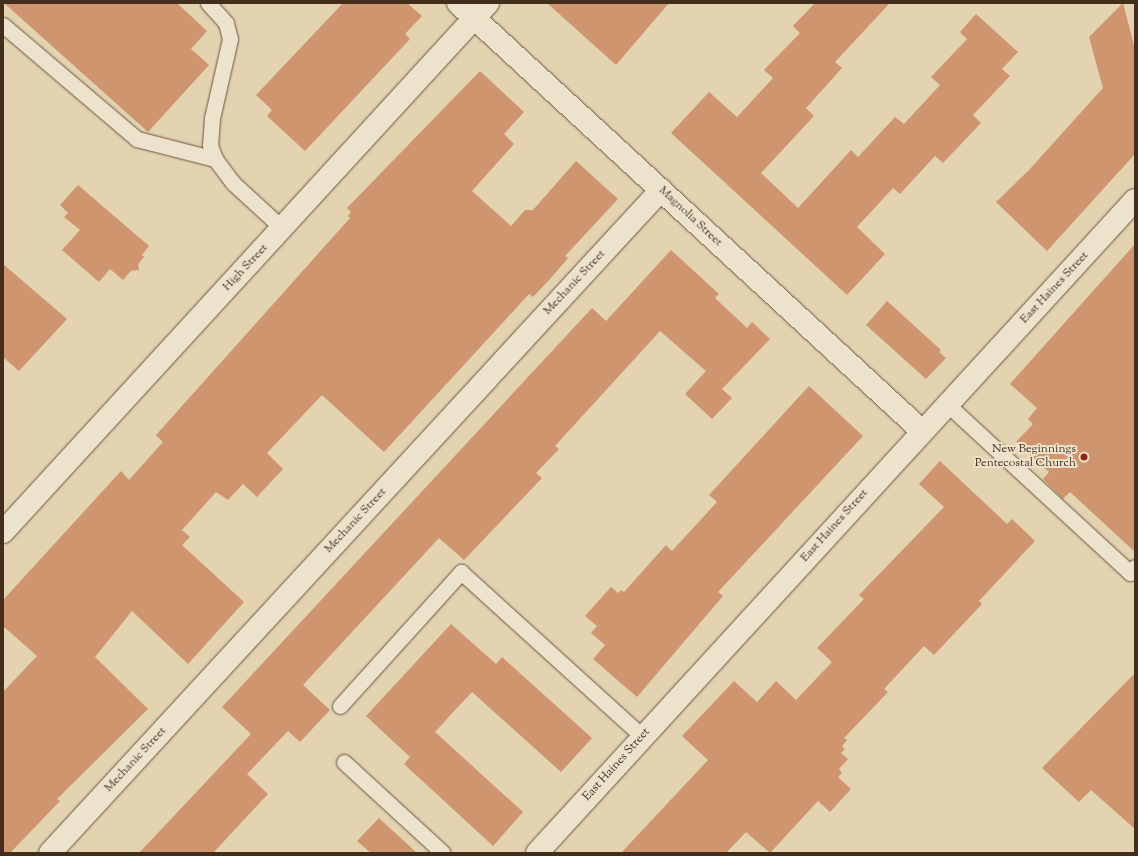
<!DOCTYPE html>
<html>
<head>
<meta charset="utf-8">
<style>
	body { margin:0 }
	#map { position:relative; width:1138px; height:856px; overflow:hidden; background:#e3d3b1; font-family:"Sorts Mill Goudy",serif }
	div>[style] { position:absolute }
	.building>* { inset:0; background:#ce956f }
	.roads { filter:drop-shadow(0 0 1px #6b5640) drop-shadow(0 0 1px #6b5640) }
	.service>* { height:15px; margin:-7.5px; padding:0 7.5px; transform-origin:7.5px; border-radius:7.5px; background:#ede2cc }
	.minor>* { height:22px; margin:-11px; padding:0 11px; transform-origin:11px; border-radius:11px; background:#ede2cc }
	.dots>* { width:11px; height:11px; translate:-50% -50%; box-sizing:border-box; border:2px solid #ede2cc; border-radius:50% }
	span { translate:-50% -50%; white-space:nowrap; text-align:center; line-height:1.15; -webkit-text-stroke:4px #ede2cc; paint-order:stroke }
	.street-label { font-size:12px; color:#432d1b }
	.poi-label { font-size:12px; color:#432d1b }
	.right { translate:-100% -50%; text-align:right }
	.frame { position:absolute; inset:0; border:4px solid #432d1b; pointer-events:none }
</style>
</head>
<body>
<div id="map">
	<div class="building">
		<i style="clip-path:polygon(4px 3px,177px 3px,207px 31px,191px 49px,209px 65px,148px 132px)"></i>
		<i style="clip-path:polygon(343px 3px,407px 3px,422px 16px,405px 34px,410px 39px,305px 151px,267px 116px,272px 110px,256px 95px)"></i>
		<i style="clip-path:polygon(547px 3px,669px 3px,616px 65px)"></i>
		<i style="clip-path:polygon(815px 3px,890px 3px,835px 62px,842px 68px,806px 108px,814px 116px,761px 173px,798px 208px,851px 150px,858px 157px,895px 117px,904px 124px,940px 85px,931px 77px,967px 39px,960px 32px,976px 14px,1018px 52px,1002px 69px,1010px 76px,973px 115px,981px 123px,943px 163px,935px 156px,900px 194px,893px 188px,857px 227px,885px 254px,847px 295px,671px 133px,709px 92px,737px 117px,773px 78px,764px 70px,800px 33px,793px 26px)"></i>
		<i style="clip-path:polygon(1123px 3px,1135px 49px,1135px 154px,1047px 251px,996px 202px,1029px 170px,1103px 88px,1089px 37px)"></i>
		<i style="clip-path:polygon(480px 71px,524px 112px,504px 134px,514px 144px,472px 191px,511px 226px,525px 210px,533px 210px,576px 161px,618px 199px,565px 256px,568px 258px,550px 279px,533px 297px,529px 294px,384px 452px,322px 395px,267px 453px,283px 469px,257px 497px,243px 484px,228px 500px,216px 492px,182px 530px,190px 537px,182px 545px,244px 602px,188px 664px,132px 611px,95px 657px,148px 709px,57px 799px,60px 801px,10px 853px,3px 853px,3px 692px,37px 656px,3px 626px,3px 600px,121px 471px,129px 480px,163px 442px,156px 435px,350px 218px,348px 216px,351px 212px,347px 208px)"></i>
		<i style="clip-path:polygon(78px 185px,149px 246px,142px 255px,144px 257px,138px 264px,139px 270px,131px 271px,123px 280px,110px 269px,99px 282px,62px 250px,80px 230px,64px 217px,68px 213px,60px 205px)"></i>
		<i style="clip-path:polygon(1135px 244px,1135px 552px,1070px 492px,1063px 499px,1043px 479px,1049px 472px,1016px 442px,1033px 424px,1028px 419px,1037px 408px,1010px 384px)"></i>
		<i style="clip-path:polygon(671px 250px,719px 294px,715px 298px,747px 328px,752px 322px,770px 339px,722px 389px,732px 398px,712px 419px,685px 394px,706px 371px,660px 331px,555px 446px,559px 449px,536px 473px,542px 478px,464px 560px,439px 538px,303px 685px,330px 710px,300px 742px,288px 731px,247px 774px,268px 794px,213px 853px,139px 853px,251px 734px,222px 707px,592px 308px,606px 321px)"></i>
		<i style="clip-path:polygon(3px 264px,67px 319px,19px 371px,3px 357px)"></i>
		<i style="clip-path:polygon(887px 301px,941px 350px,939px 352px,946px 358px,926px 379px,866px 325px)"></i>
		<i style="clip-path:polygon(809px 386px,863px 436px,718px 592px,723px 596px,637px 697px,593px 659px,605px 645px,591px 633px,597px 626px,585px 616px,611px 587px,618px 593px,621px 590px,624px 592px,666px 545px,672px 551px,717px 502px,709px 495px)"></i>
		<i style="clip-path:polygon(940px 461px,1007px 524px,1012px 519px,1035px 541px,979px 601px,982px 604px,934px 655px,924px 646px,884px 689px,888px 692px,844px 738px,847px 740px,842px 746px,845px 749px,841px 753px,848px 759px,839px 769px,842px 773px,838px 777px,851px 789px,830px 812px,818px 801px,770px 853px,746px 832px,726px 853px,621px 853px,708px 760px,682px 736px,734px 681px,757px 702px,776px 681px,796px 700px,832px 662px,817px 648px,864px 599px,859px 595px,944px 507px,919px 484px)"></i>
		<i style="clip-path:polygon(451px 624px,496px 664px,502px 657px,592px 738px,561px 772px,472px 692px,455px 710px,435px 732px,523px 812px,493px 846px,404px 764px,410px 757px,366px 716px)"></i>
		<i style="clip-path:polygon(1135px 673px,1135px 829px,1091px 790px,1079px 802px,1042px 768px)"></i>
		<i style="clip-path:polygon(379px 818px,417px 853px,371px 853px,357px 841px)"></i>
	</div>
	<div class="roads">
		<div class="service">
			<i style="left:208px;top:3px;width:27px;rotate:48deg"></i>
			<i style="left:226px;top:23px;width:16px;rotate:76deg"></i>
			<i style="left:230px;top:39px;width:81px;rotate:102.8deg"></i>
			<i style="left:212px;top:118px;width:27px;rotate:94deg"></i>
			<i style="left:210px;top:145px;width:15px;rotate:70deg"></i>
			<i style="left:215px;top:159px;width:30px;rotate:53deg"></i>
			<i style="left:233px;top:183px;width:67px;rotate:42.6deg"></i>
			<i style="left:3px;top:25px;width:176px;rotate:40.4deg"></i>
			<i style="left:137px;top:139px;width:81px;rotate:14.4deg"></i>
			<i style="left:947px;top:404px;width:249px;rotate:42.7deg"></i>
			<i style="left:1130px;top:573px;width:8px;rotate:-50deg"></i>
			<i style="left:340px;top:706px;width:181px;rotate:-47.9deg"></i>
			<i style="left:461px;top:572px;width:246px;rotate:42.2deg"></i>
			<i style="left:344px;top:762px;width:134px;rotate:42.6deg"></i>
		</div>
		<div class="minor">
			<i style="left:458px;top:3px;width:631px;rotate:42.69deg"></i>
			<i style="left:3px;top:532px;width:718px;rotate:-47.48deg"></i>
			<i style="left:50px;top:853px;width:902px;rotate:-47.34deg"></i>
			<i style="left:537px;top:853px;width:885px;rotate:-47.52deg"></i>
		</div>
	</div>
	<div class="dots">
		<i style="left:1084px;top:457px;background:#8f2418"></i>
	</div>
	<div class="street-label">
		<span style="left:690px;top:217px;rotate:43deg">Magnolia Street</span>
		<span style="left:246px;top:268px;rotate:-47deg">High Street</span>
		<span style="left:575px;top:283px;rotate:-47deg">Mechanic Street</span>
		<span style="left:1055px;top:288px;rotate:-47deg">East Haines Street</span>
		<span style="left:356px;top:521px;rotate:-47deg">Mechanic Street</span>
		<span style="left:835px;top:526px;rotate:-48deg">East Haines Street</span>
		<span style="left:136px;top:760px;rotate:-47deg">Mechanic Street</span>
		<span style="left:617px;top:765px;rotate:-48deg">East Haines Street</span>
	</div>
	<div class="poi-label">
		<span class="right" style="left:1076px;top:457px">New Beginnings<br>Pentecostal Church</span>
	</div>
	<div class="frame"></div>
</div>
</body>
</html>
